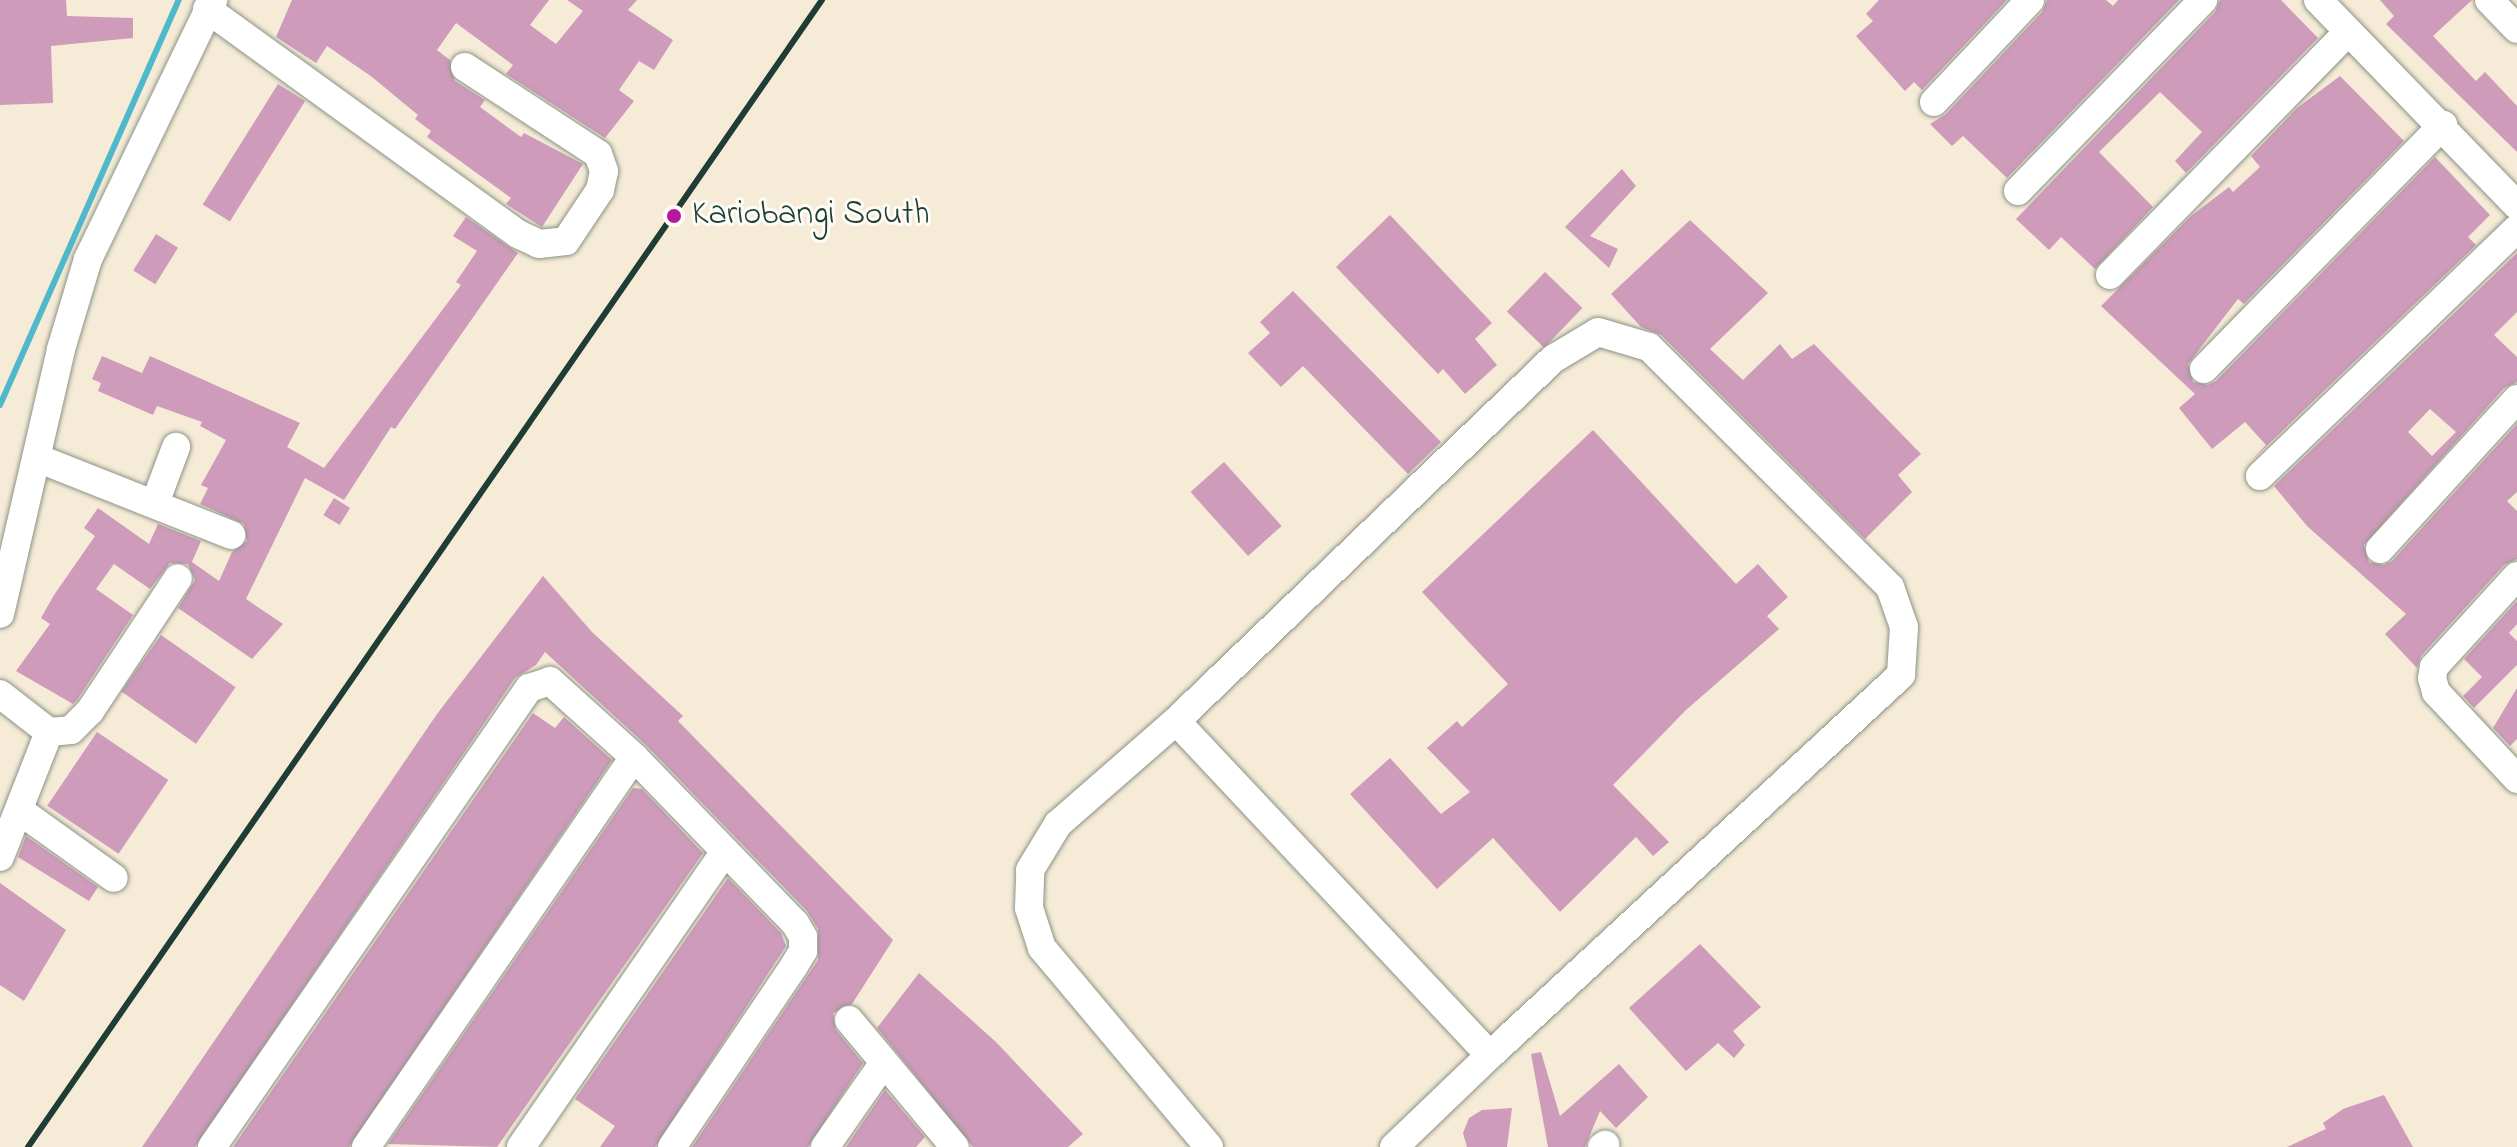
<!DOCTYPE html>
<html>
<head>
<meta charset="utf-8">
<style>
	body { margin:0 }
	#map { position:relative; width:2517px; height:1147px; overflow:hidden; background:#f6ebd7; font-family:"Indie Flower",sans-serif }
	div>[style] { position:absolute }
	.stream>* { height:6px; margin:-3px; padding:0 3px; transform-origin:3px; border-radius:3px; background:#4fb8cd }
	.building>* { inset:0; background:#ce9bbb; transform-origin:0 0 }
	.roads { filter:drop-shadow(0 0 2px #8a9486) drop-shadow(0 0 2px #8a9486) }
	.minor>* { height:28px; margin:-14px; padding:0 14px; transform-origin:14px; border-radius:14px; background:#fff }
	.rail>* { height:6px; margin:-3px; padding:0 3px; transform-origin:3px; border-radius:3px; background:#1f3d34 }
	.dots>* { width:22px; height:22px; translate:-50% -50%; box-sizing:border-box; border:4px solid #fdfcf7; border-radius:50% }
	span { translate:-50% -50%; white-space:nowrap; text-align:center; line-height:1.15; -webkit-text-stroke:6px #fdfcf7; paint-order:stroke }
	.poi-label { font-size:34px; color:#1f3d34 }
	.left { translate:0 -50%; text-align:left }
</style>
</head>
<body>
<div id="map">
	<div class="stream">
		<i style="left:0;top:405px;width:443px;rotate:-66.2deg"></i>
	</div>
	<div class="building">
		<i style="clip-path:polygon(0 0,66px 0,67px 16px,133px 18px,133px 38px,51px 46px,53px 103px,0 105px)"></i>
		<i style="clip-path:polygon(292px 0,549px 0,530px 25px,556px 44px,583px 11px,567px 0,637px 0,628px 10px,673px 40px,654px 70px,639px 61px,619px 90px,634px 101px,605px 138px,506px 74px,513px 65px,456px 23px,437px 50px,450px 60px,455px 81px,485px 100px,480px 107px,521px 137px,524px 133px,583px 164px,542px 227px,506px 204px,511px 198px,427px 137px,431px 131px,415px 119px,418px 115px,372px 77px,327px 46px,316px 63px,276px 37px)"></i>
		<i style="clip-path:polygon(1879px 0,2007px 0,1922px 90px,1914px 82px,1905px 91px,1856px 36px,1873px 21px,1866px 14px)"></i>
		<i style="clip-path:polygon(2047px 0,2106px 0,2113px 6px,2118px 0,2179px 0,2007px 178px,1963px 136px,1952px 146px,1930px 124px,1946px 114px,2042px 12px)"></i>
		<i style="clip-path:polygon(2220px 0,2281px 0,2318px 38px,2186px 173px,2175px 161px,2202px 132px,2160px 92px,2099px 152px,2153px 207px,2095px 269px,2061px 237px,2049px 250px,2016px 219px,2215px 12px)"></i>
		<i style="clip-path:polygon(2380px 0,2472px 0,2433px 36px,2476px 81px,2485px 72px,2517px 106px,2517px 152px,2386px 24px,2394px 16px)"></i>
		<i style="clip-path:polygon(2340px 76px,2404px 141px,2244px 304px,2238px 299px,2188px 364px,2193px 382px,2208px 385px,2216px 381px,2435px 157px,2490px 215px,2468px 237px,2476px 245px,2253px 459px,2266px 445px,2245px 422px,2212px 449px,2179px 408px,2195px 394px,2101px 306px,2191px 216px,2229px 187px,2233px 192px,2260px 167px,2251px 156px,2297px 108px)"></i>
		<i style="left:278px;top:84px;width:32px;height:142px;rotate:32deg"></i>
		<i style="clip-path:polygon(1622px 169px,1636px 186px,1590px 236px,1618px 249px,1609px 268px,1565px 227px)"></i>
		<i style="clip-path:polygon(1390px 215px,1492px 323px,1475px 339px,1497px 365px,1465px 394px,1443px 369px,1438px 374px,1336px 267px)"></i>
		<i style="clip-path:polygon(466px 217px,518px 253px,395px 429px,391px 427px,344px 500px,305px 478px,246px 599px,283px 624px,252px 659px,178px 608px,195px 580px,188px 564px,170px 563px,150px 589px,114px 564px,96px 589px,133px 615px,77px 700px,73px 704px,16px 671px,50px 624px,41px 618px,54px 595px,95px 536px,84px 528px,98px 508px,149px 544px,158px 524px,201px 541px,192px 562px,219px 581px,232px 552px,247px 541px,244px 524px,200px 504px,208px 488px,201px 485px,226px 440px,200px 426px,202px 422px,157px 406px,153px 415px,98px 391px,101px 383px,92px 379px,102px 356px,142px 373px,150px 356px,300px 423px,287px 447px,324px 468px,461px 285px,456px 282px,477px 251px,453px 236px)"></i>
		<i style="clip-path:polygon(1690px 220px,1768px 293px,1710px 349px,1743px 380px,1780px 344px,1792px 359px,1814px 344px,1921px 454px,1898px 475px,1912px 492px,1865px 539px,1661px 335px,1641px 327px,1611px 294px)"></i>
		<i style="left:156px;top:234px;width:26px;height:43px;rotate:32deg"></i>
		<i style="clip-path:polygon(evenodd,2517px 253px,2517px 312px,2494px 335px,2517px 357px,2517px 382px,2504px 388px,2364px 545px,2369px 562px,2384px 565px,2392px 561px,2517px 424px,2517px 492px,2507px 501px,2517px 511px,2517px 559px,2504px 565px,2421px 656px,2417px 668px,2385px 634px,2406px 614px,2307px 526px,2274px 486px,2517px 253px,2430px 409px,2456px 432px,2432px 456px,2408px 432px,2430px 409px)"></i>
		<i style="left:1545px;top:272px;width:52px;height:55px;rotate:44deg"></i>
		<i style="clip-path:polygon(1293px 291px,1441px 442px,1408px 474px,1303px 366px,1281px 387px,1248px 353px,1270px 333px,1260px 322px)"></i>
		<i style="clip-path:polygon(1593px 430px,1736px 584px,1758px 564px,1788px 597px,1767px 616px,1779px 629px,1686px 710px,1613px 785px,1669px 842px,1653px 856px,1636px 837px,1560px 912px,1493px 838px,1437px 889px,1350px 794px,1390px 758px,1441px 814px,1470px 792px,1427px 748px,1457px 721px,1462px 727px,1508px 684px,1422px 592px)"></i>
		<i style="left:1224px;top:462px;width:86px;height:45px;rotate:48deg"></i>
		<i style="left:334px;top:498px;width:19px;height:20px;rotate:32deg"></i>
		<i style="clip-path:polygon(543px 576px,592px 632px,683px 716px,678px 721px,893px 940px,852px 1004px,833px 1013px,836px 1030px,863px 1063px,808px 1147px,692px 1147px,818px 960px,818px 929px,807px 911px,646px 745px,545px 652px,536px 665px,515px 678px,195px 1147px,142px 1147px,437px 714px)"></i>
		<i style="clip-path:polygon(2517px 601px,2517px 624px,2509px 633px,2517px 641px,2517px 665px,2474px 708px,2463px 696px,2482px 677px,2464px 659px)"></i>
		<i style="left:161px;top:635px;width:91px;height:69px;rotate:35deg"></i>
		<i style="clip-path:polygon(2517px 688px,2517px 739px,2510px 746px,2493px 728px)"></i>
		<i style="clip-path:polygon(533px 713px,555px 728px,564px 717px,612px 760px,349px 1147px,233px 1147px)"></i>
		<i style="left:97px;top:732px;width:86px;height:89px;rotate:34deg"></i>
		<i style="clip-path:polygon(633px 788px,642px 789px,703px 853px,497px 1147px,388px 1144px)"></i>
		<i style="clip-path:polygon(26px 836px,98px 887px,89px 901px,18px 857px)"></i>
		<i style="clip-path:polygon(728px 878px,781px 933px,786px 946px,655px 1147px,600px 1147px,615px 1126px,575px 1099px)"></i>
		<i style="clip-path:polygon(0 883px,66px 930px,24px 1001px,0 985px)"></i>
		<i style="clip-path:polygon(1700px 944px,1761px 1007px,1733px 1031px,1745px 1045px,1734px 1058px,1718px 1043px,1686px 1071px,1629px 1008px)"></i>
		<i style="clip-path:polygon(919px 973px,996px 1042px,1083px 1134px,1068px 1147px,973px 1147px,877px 1028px)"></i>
		<i style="clip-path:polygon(1541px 1052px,1560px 1116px,1619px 1064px,1648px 1097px,1616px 1128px,1600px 1111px,1585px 1147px,1548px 1147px,1531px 1054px)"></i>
		<i style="clip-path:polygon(885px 1090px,925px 1137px,916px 1147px,846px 1147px)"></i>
		<i style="clip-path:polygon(2384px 1095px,2413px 1147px,2287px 1147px,2326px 1129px,2323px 1123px,2343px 1109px)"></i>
		<i style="clip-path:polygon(1512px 1108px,1507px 1147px,1467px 1147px,1463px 1133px,1469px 1118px,1482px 1110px)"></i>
	</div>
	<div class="roads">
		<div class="minor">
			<i style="left:2318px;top:0;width:286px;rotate:45.9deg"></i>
			<i style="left:2489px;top:0;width:40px;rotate:46deg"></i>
			<i style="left:207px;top:9px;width:384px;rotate:35.9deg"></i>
			<i style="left:518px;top:234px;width:23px;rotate:25deg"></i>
			<i style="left:539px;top:244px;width:27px;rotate:-6deg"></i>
			<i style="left:566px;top:241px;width:61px;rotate:-56.3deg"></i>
			<i style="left:600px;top:190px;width:19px;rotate:-78deg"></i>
			<i style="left:604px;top:171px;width:18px;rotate:-109deg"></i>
			<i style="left:598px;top:154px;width:159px;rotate:-146.8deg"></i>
			<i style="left:1934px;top:102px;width:140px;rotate:-46.7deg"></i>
			<i style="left:2018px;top:191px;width:266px;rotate:-45.9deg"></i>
			<i style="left:2110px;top:275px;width:340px;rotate:-45.6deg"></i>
			<i style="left:2204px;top:369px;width:342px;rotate:-45.6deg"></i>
			<i style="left:37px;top:458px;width:209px;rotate:21.6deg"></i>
			<i style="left:2260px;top:476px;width:356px;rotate:-43.9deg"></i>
			<i style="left:155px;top:503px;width:60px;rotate:-69.4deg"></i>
			<i style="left:2380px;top:549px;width:203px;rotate:-47.6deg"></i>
			<i style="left:2517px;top:576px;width:123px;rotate:132.4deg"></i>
			<i style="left:2434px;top:667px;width:11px;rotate:100deg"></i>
			<i style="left:2432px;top:678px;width:15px;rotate:74deg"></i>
			<i style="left:2436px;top:692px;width:119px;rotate:47deg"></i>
			<i style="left:0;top:614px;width:272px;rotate:-77deg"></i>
			<i style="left:61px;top:349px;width:94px;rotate:-73.3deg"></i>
			<i style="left:88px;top:259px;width:288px;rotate:-64.2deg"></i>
			<i style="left:0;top:694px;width:62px;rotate:37.8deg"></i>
			<i style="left:49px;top:732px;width:22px;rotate:-5deg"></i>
			<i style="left:71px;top:730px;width:27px;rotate:-45deg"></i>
			<i style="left:90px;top:711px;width:159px;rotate:-56.5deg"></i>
			<i style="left:1176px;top:721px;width:523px;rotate:-43.84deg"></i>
			<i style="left:1553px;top:359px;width:52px;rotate:-31deg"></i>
			<i style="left:1598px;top:332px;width:53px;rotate:16.4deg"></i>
			<i style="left:1649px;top:347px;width:340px;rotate:44.9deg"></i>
			<i style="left:1890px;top:587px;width:42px;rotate:70.7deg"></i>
			<i style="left:1904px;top:627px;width:48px;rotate:93.6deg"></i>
			<i style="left:1901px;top:675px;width:560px;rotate:137.24deg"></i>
			<i style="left:20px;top:811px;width:115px;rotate:35.5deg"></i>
			<i style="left:0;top:857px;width:134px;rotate:-68.6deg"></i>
			<i style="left:849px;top:1020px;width:165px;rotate:50.2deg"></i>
			<i style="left:212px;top:1147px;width:558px;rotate:-55.37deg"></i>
			<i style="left:529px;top:688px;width:22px;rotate:-18deg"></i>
			<i style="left:550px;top:681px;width:113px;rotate:42.1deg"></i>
			<i style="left:634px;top:757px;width:231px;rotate:45.9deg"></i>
			<i style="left:795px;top:923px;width:16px;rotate:60deg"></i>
			<i style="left:803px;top:937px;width:14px;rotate:90deg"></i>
			<i style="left:803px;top:951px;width:17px;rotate:121deg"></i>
			<i style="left:794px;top:966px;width:218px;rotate:124deg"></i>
			<i style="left:366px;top:1147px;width:473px;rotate:-55.5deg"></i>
			<i style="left:521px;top:1147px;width:357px;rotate:-55.4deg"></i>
			<i style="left:825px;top:1147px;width:101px;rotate:-55.1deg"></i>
			<i style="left:1209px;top:1147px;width:260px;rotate:-130deg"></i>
			<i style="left:1042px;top:948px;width:42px;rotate:-108deg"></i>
			<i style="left:1029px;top:908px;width:38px;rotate:-88deg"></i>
			<i style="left:1030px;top:870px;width:54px;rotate:-58.7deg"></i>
			<i style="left:1058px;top:824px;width:157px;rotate:-41.1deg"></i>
			<i style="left:1176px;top:721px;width:458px;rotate:46.8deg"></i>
			<i style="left:1490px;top:1055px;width:133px;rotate:136.2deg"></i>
			<i style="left:1602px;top:1147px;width:4px;rotate:-34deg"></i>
		</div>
	</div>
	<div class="rail">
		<i style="left:28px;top:1147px;width:1395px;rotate:-55.31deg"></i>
	</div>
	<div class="dots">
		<i style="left:674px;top:216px;background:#b5179e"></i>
	</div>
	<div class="poi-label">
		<span class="left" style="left:692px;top:216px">Kariobangi South</span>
	</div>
</div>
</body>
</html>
